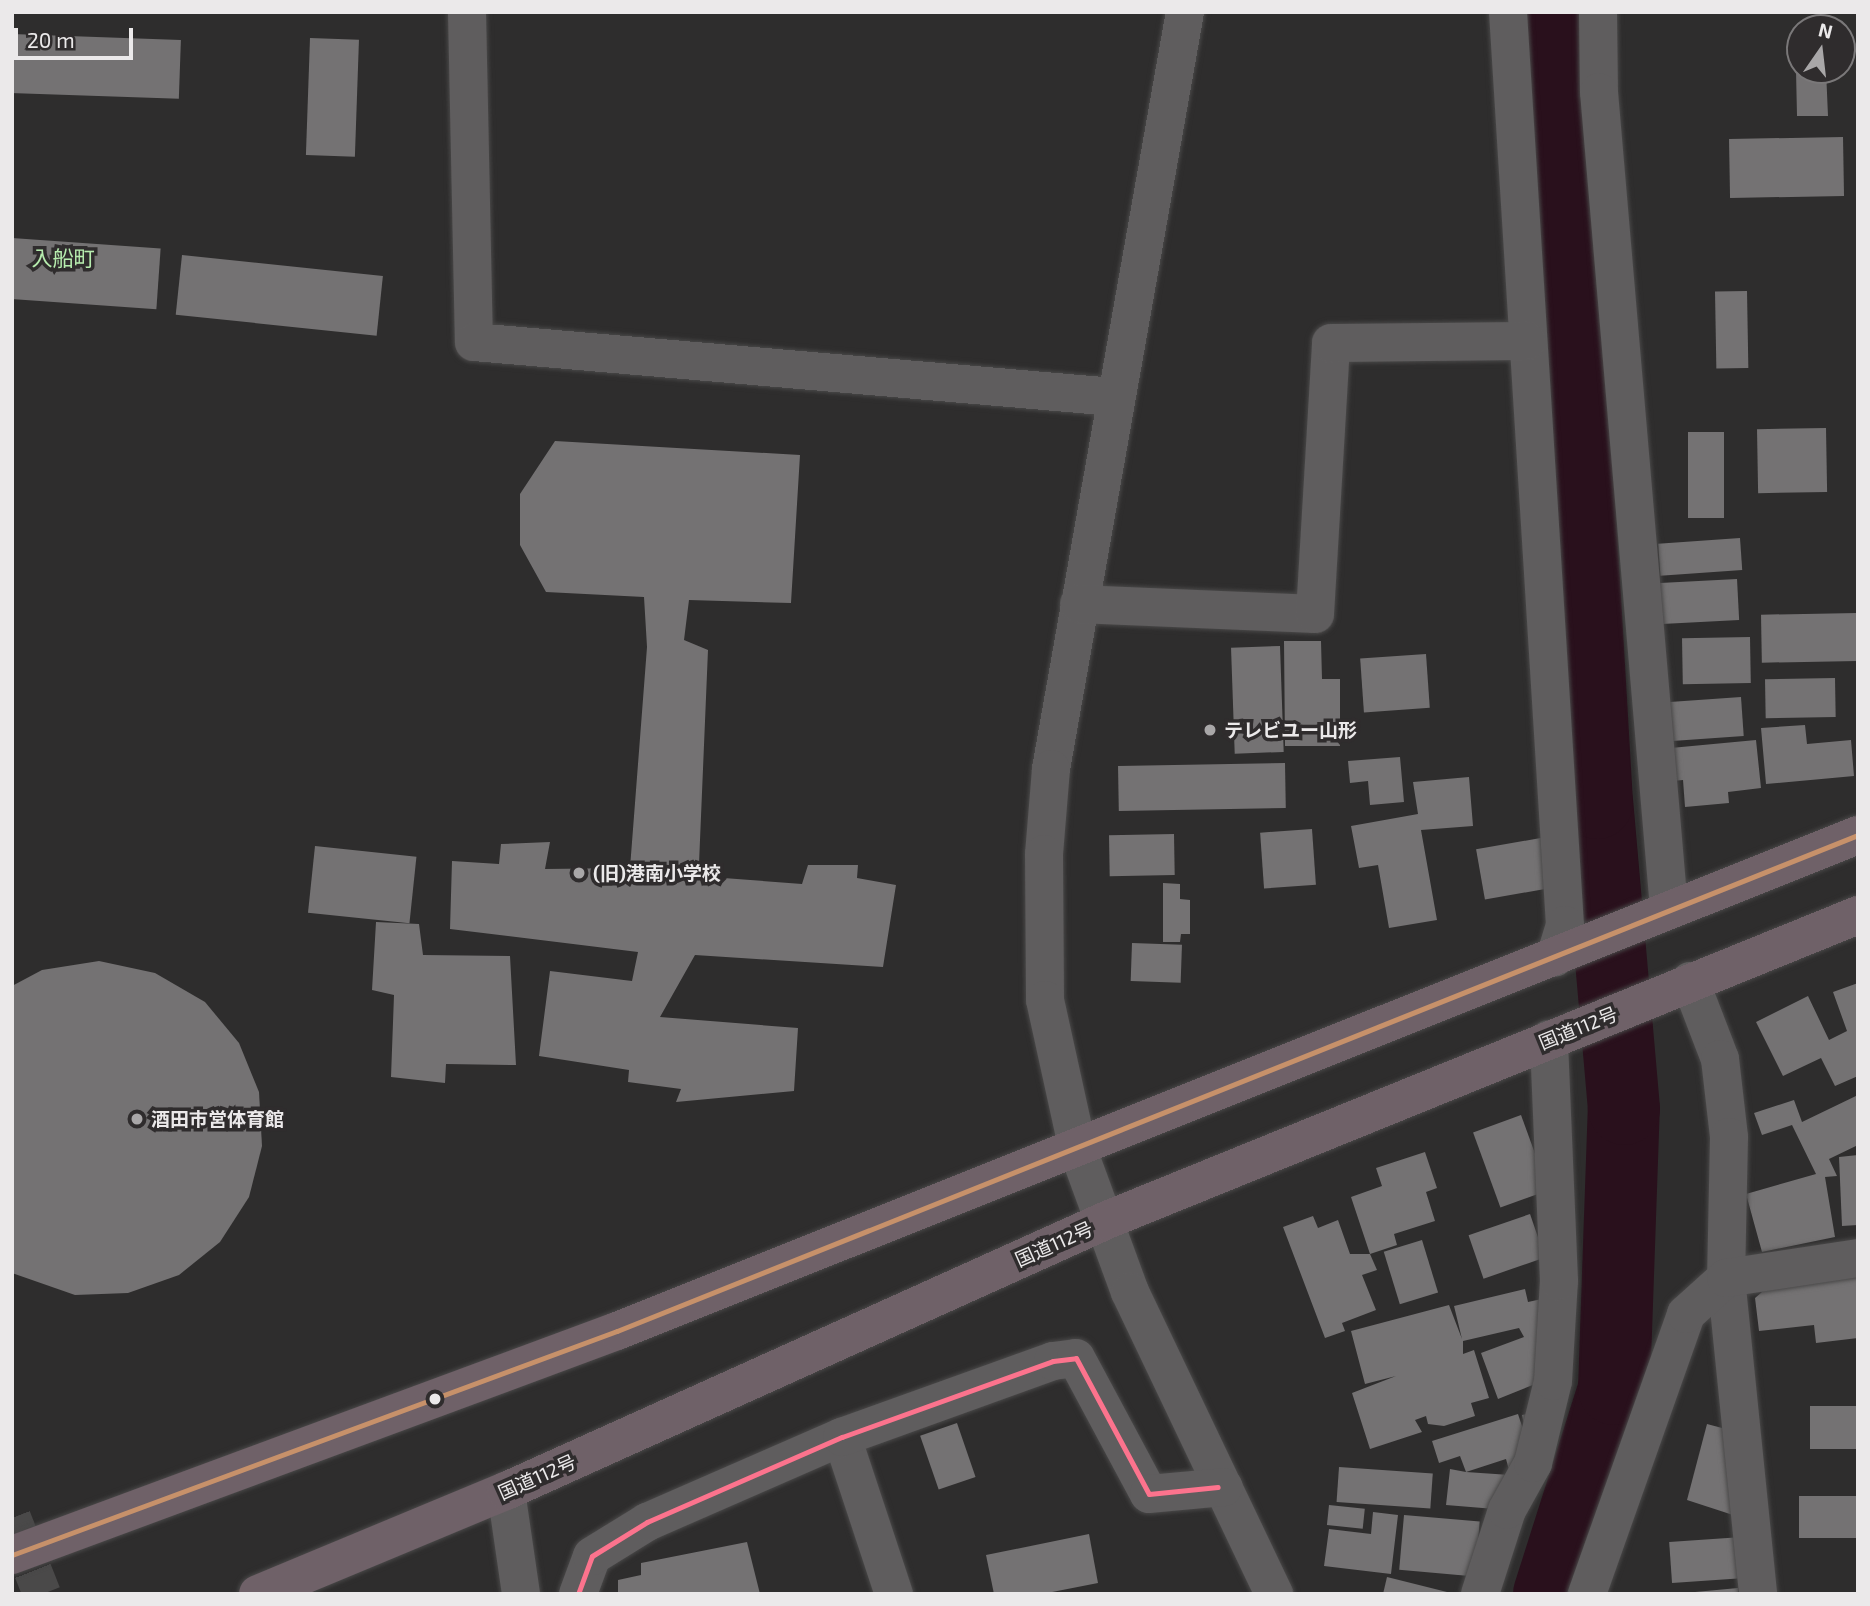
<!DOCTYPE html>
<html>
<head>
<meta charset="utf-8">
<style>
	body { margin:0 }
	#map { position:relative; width:1870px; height:1606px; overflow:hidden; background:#2e2d2d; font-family:"Exo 2","Noto Sans JP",sans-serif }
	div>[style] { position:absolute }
	.river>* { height:72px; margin:-36px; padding:0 36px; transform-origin:36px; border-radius:36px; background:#29101c }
	.building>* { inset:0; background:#747273; transform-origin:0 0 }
	.minor-tunnel>* { height:38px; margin-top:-19px; transform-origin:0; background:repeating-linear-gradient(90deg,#4a4949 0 38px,transparent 0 57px) }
	.roads { filter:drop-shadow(0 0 2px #494848) drop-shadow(0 0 2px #494848) }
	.minor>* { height:38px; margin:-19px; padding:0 19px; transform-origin:19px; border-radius:19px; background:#5f5d5e }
	.highway>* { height:38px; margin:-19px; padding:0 19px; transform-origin:19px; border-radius:19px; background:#6f6168 }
	.bus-1>* { height:5px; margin:-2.5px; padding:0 2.5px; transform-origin:2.5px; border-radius:2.5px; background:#c7916a }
	.bus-2>* { height:5px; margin:-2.5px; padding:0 2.5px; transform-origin:2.5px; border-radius:2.5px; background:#fc738d }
	.dots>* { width:19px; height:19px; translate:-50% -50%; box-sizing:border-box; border:4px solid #2f2c2d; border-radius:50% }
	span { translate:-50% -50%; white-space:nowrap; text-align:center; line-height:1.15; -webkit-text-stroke:7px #2f2c2d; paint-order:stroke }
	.poi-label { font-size:19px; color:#ebe9ea; font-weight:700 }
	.left { translate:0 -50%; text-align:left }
	.street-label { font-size:19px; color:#ebe9ea }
	.neighbourhood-label { font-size:21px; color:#b7edaf }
	.frame { position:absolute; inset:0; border:14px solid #ebe9ea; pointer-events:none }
	.north { position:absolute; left:1786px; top:14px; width:70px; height:70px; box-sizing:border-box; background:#2f2c2d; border:2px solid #7a7879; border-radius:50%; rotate:14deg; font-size:19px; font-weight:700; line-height:28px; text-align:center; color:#ebe9ea }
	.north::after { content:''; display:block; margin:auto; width:24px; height:32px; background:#a9a7a8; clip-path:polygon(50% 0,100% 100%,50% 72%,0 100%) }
	.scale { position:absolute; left:14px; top:28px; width:119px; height:32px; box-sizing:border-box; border:4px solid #ebe9ea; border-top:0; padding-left:9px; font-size:21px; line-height:24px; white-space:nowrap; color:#ebe9ea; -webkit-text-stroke:5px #2f2c2d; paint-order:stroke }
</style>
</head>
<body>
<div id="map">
	<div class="river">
		<i style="left:1549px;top:1594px;width:215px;rotate:-72.4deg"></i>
		<i style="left:1614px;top:1389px;width:280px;rotate:-88deg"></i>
		<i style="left:1624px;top:1109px;width:307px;rotate:-95deg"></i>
		<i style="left:1597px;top:803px;width:792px;rotate:-93.33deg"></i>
	</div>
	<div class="building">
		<i style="clip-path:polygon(1825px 25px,1800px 28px,1800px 70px,1826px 70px,1828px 116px,1797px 116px,1795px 26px)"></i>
		<i style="left:12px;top:34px;width:169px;height:59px;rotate:2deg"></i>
		<i style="left:310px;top:38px;width:49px;height:117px;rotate:2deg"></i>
		<i style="left:1843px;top:137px;width:59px;height:114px;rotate:89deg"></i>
		<i style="left:12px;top:238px;width:149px;height:61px;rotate:4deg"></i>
		<i style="left:182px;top:255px;width:202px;height:60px;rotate:6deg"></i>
		<i style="left:1747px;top:291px;width:77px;height:32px;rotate:89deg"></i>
		<i style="left:1826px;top:428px;width:64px;height:69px;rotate:89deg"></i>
		<i style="left:1724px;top:432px;width:86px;height:36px;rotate:90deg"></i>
		<i style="clip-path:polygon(555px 441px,800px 455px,791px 603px,689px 600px,684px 640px,708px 650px,699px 864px,710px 877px,802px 884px,808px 865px,858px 865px,857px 878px,896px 885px,883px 967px,695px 955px,660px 1017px,798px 1028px,794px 1091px,676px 1102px,681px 1089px,628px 1082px,629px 1070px,539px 1056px,550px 971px,632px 981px,638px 952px,450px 929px,452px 861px,499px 864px,501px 844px,550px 842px,545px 869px,630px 868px,647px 647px,644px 597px,546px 592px,520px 545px,520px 494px)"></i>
		<i style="left:1740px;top:538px;width:32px;height:82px;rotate:86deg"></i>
		<i style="left:1737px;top:579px;width:41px;height:82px;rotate:87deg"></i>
		<i style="left:1857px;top:613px;width:48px;height:96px;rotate:89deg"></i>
		<i style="left:1750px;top:637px;width:46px;height:68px;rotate:89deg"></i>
		<i style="clip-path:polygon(1284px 641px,1321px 641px,1322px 679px,1340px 679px,1340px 746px,1285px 746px)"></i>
		<i style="left:1280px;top:646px;width:106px;height:49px;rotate:88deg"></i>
		<i style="left:1426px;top:654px;width:54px;height:66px;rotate:86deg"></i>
		<i style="left:1835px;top:678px;width:39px;height:70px;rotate:89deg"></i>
		<i style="left:1741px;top:697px;width:39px;height:75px;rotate:86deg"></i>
		<i style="clip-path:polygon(1805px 725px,1807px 744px,1851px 740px,1854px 776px,1766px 784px,1761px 728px)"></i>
		<i style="clip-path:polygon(1756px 740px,1761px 788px,1728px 792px,1729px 803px,1685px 807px,1683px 780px,1663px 782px,1660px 749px)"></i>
		<i style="clip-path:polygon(1400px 757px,1404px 802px,1370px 805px,1368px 781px,1350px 783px,1348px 761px)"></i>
		<i style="left:1285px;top:763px;width:45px;height:167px;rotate:89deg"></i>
		<i style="clip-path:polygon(1469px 777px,1473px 826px,1421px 830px,1437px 920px,1389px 928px,1378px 865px,1359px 868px,1351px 826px,1418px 814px,1413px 782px)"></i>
		<i style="left:1312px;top:829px;width:56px;height:52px;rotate:86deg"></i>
		<i style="left:1174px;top:834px;width:41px;height:65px;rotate:89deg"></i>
		<i style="left:1546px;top:837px;width:51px;height:71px;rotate:80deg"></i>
		<i style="left:315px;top:846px;width:102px;height:67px;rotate:6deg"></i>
		<i style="clip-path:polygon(1163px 883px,1180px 884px,1180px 899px,1190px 900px,1190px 934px,1181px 934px,1180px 942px,1163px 942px)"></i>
		<i style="clip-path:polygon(376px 922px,419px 924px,423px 955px,510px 956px,516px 1065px,446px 1064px,445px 1083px,391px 1077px,394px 995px,372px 990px)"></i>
		<i style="left:1132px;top:943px;width:50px;height:38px;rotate:2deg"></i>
		<i style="clip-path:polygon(99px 961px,155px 973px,205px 1002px,239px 1043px,259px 1092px,262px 1146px,249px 1197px,220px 1242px,179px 1275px,128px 1293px,75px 1295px,12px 1273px,12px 986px,42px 970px)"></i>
		<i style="clip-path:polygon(1858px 983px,1858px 1076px,1835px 1086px,1821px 1058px,1783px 1076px,1756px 1022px,1808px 996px,1829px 1040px,1847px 1031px,1833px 992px)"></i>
		<i style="clip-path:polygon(1858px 1095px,1858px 1145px,1829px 1159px,1837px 1176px,1825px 1177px,1835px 1237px,1762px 1252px,1746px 1194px,1816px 1174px,1792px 1125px,1762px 1135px,1754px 1113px,1794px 1100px,1802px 1122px)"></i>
		<i style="left:1521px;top:1115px;width:80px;height:51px;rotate:70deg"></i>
		<i style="clip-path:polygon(1425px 1152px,1437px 1188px,1426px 1192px,1435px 1221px,1394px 1234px,1397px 1245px,1370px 1254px,1377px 1270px,1362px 1275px,1376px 1310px,1342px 1323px,1345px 1331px,1325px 1338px,1283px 1227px,1313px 1216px,1318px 1228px,1338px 1220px,1350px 1254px,1370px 1254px,1351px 1197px,1382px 1186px,1376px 1168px)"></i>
		<i style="clip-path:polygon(1858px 1155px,1858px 1225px,1842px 1226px,1839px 1157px)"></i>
		<i style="left:1530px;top:1214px;width:46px;height:65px;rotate:71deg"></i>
		<i style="left:1422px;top:1240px;width:55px;height:40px;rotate:73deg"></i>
		<i style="clip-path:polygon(1858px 1271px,1858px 1338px,1816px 1343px,1814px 1325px,1759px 1331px,1755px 1298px,1776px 1280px)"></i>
		<i style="clip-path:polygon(1525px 1289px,1528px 1302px,1551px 1297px,1555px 1376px,1498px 1399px,1481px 1353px,1524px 1337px,1519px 1328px,1463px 1341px,1463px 1354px,1474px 1350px,1489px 1398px,1471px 1403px,1475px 1416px,1444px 1426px,1428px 1424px,1426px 1416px,1415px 1420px,1422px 1432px,1370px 1449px,1352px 1393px,1396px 1376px,1365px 1384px,1351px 1331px,1449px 1305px,1462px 1339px,1454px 1306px)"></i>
		<i style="left:1858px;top:1406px;width:43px;height:48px;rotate:90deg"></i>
		<i style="clip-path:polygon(1532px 1413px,1538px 1443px,1509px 1470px,1506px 1459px,1466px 1472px,1510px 1475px,1507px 1510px,1446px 1505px,1450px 1469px,1466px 1472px,1460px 1456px,1439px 1463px,1432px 1441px,1518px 1414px,1528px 1444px,1522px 1415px)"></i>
		<i style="left:957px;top:1423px;width:57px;height:39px;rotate:71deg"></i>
		<i style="clip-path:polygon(1707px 1424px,1741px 1433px,1733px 1515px,1687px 1500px)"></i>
		<i style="left:1339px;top:1467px;width:94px;height:35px;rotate:4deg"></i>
		<i style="left:1858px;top:1496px;width:42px;height:59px;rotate:90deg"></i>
		<i style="left:1329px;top:1505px;width:36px;height:20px;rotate:6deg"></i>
		<i style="clip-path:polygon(1373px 1512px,1398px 1515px,1391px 1574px,1324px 1566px,1329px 1529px,1371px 1534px)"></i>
		<i style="left:1404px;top:1515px;width:76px;height:55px;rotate:5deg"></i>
		<i style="clip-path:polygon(1089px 1534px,1098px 1583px,1042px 1594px,994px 1594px,986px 1555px)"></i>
		<i style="left:1742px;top:1537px;width:41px;height:73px;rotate:86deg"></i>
		<i style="clip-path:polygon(747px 1542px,760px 1594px,618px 1594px,618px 1580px,641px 1575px,641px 1563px)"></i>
		<i style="clip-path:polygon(1387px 1577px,1451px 1593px,1451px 1594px,1383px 1594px)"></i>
		<i style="clip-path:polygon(1738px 1588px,1738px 1594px,1696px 1594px,1695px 1592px)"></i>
	</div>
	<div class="minor-tunnel">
		<i style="left:12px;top:1518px;width:82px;rotate:68.5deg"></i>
	</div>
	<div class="roads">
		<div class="minor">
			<i style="left:467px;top:12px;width:330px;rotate:88.8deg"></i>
			<i style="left:474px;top:342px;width:642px;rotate:4.91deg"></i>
			<i style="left:1185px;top:12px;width:769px;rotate:100.04deg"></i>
			<i style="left:1051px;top:769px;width:85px;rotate:94.7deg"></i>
			<i style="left:1044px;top:854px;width:146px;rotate:89.6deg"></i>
			<i style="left:1045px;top:1000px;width:154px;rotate:77.6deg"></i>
			<i style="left:1078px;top:1150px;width:151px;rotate:69.9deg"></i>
			<i style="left:1130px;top:1292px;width:335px;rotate:64.5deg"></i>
			<i style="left:1508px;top:12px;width:915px;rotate:86.43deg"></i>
			<i style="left:1565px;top:925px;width:34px;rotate:107deg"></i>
			<i style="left:1598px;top:12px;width:80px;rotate:89.3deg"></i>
			<i style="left:1599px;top:92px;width:820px;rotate:85.1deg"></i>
			<i style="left:1079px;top:604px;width:236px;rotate:2.4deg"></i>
			<i style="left:1315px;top:614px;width:271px;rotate:-86.6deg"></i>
			<i style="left:1331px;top:343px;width:196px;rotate:-0.6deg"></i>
			<i style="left:1690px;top:981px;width:84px;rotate:69deg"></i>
			<i style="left:1720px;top:1059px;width:79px;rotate:83.4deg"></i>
			<i style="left:1729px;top:1137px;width:141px;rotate:91.2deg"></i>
			<i style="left:1726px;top:1278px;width:318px;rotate:84.2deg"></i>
			<i style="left:842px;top:1437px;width:165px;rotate:71.7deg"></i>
			<i style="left:506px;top:1491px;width:104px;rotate:81.7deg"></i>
			<i style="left:578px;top:1594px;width:40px;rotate:-69.8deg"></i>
			<i style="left:592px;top:1556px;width:65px;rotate:-31.7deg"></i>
			<i style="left:647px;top:1522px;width:213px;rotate:-23.6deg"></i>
			<i style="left:842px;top:1437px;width:224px;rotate:-19.8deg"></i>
			<i style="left:1053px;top:1361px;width:23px;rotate:-7deg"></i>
			<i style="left:1076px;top:1358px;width:154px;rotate:61.8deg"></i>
			<i style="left:1149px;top:1494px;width:75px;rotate:-5.3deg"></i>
			<i style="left:1480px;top:1594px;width:88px;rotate:-72.2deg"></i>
			<i style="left:1507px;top:1510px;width:54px;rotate:-61deg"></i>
			<i style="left:1533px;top:1463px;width:84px;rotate:-76.3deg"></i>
			<i style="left:1553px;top:1381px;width:100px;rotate:-86.6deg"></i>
			<i style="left:1559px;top:1281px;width:242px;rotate:-92.4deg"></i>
			<i style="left:1587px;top:1594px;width:297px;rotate:-70.5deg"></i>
			<i style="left:1686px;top:1314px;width:54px;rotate:-42deg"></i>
			<i style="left:1726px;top:1278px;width:134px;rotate:-8.6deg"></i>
		</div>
		<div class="highway">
			<i style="left:12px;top:1555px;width:645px;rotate:-20.32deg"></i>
			<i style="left:617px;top:1331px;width:1336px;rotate:-21.79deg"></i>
			<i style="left:258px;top:1594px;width:269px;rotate:-22.6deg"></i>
			<i style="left:506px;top:1491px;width:659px;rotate:-24.27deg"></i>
			<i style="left:1107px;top:1220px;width:811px;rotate:-22.1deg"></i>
		</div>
	</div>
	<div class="bus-1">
		<i style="left:12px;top:1555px;width:645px;rotate:-20.32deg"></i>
		<i style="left:617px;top:1331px;width:1336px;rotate:-21.79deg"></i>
	</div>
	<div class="bus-2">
		<i style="left:578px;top:1594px;width:40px;rotate:-69.8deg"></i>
		<i style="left:592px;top:1556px;width:65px;rotate:-31.7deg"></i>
		<i style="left:647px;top:1522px;width:213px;rotate:-23.6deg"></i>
		<i style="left:842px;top:1437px;width:224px;rotate:-19.8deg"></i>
		<i style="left:1053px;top:1361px;width:23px;rotate:-7deg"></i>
		<i style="left:1076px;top:1358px;width:154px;rotate:61.8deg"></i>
		<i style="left:1149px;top:1494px;width:69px;rotate:-5.8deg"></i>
	</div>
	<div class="dots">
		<i style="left:1210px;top:730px;background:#a9a7a8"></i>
		<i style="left:579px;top:873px;background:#a9a7a8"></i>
		<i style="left:137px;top:1119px;background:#a9a7a8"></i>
		<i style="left:435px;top:1399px;background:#ebe9ea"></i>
	</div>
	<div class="poi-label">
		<span class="left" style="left:1224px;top:730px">テレビユー山形</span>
		<span class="left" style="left:593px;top:873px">(旧)港南小学校</span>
		<span class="left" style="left:151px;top:1119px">酒田市営体育館</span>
	</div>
	<div class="street-label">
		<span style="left:1578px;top:1028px;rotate:-22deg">国道112号</span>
		<span style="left:1054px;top:1244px;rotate:-24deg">国道112号</span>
		<span style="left:537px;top:1477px;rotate:-24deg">国道112号</span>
	</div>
	<div class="neighbourhood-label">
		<span style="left:63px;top:258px">入船町</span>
	</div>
	<div class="frame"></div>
	<div class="north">N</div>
	<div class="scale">20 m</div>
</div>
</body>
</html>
